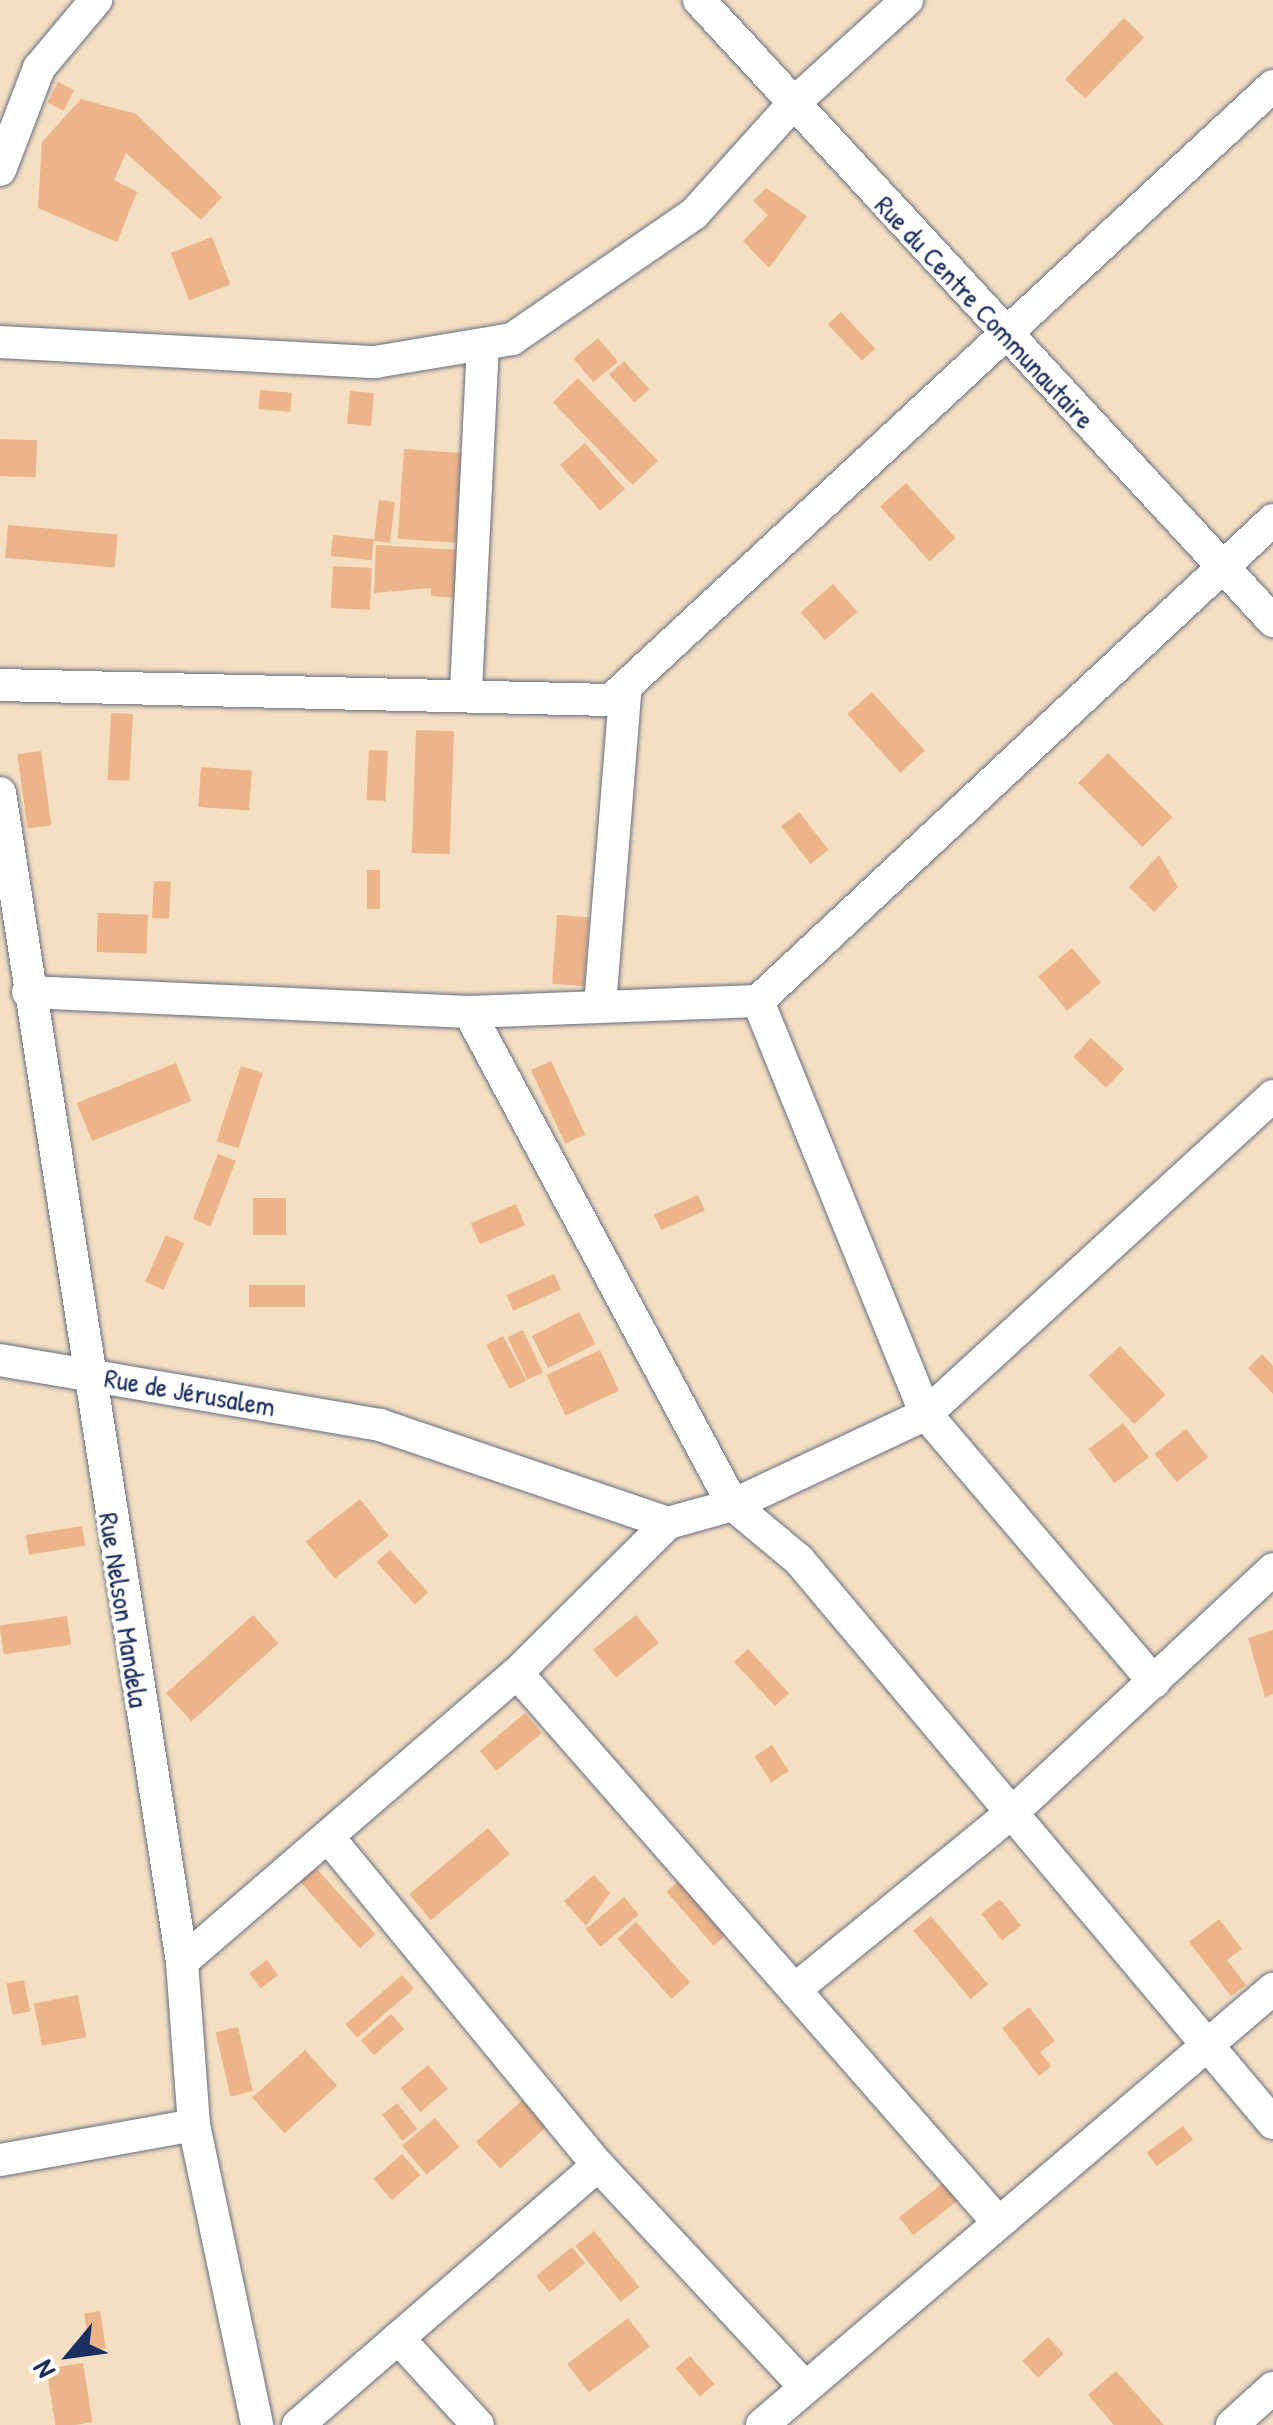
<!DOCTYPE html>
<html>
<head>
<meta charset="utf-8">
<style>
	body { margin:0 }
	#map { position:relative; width:1273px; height:2425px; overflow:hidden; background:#f4dfc3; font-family:"Patrick Hand",sans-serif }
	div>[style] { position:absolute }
	.building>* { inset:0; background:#ecb48b; transform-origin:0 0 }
	.roads { filter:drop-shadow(0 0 2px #676d81) drop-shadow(0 0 2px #676d81) }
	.minor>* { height:32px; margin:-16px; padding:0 16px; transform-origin:16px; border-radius:16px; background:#fff }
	span { translate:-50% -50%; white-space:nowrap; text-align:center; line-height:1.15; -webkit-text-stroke:8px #fff; paint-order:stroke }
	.street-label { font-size:28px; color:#1b2f5e }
	.north { position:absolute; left:20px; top:2305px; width:100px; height:100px; -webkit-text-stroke:8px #fff; paint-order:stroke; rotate:241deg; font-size:28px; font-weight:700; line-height:40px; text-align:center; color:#1b2f5e }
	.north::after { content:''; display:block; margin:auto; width:35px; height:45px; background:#1b2f5e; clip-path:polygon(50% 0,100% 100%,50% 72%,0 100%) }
</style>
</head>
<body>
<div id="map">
	<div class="building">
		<i style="left:1124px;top:18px;width:28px;height:85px;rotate:44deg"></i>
		<i style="left:58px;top:82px;width:18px;height:23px;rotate:27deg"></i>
		<i style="clip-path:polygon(81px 99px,136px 114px,222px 197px,201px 220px,126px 153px,114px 180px,137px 192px,117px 242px,38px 208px,42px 142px)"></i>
		<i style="clip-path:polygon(766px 188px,807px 216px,769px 268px,743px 241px,768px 215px,753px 201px)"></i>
		<i style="left:212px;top:237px;width:51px;height:44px;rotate:69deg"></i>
		<i style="left:841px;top:312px;width:50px;height:18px;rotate:47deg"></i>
		<i style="left:598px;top:338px;width:31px;height:32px;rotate:50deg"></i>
		<i style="left:624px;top:361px;width:38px;height:20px;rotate:48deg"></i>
		<i style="left:578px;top:378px;width:115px;height:35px;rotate:46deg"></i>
		<i style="left:260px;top:390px;width:32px;height:19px;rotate:5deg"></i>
		<i style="left:350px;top:391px;width:24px;height:33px;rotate:5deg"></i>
		<i style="left:0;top:439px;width:37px;height:37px;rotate:2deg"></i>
		<i style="left:585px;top:443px;width:61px;height:33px;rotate:49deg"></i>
		<i style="left:404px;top:449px;width:58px;height:90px;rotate:4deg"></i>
		<i style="left:906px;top:483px;width:74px;height:35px;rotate:48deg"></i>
		<i style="left:379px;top:500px;width:16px;height:41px;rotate:7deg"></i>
		<i style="left:8px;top:525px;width:110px;height:33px;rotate:5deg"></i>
		<i style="left:333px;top:535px;width:41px;height:21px;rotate:6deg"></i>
		<i style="clip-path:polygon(376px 545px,461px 550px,458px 598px,431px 596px,431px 588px,374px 593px)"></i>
		<i style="left:333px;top:566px;width:39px;height:42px;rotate:3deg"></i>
		<i style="left:833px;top:584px;width:37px;height:43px;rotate:49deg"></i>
		<i style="left:872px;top:692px;width:79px;height:33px;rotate:48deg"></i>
		<i style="left:111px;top:713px;width:22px;height:67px;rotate:3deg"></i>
		<i style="left:416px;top:730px;width:38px;height:123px;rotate:2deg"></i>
		<i style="left:369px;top:750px;width:19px;height:50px;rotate:3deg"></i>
		<i style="left:41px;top:751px;width:75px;height:24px;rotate:82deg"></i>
		<i style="left:1108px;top:753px;width:91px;height:42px;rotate:45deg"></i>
		<i style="left:201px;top:767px;width:51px;height:40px;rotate:4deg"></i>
		<i style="left:799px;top:812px;width:48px;height:23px;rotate:52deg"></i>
		<i style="clip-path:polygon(1159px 855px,1178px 887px,1154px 912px,1129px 887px)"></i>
		<i style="left:367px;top:870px;width:13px;height:39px"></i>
		<i style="left:154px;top:881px;width:17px;height:37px;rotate:3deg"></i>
		<i style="left:98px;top:913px;width:50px;height:39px;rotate:2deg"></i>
		<i style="left:557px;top:915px;width:32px;height:69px;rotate:4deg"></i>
		<i style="left:1072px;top:948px;width:45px;height:44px;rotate:50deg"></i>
		<i style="left:1091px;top:1038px;width:45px;height:26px;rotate:43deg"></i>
		<i style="left:551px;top:1061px;width:81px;height:22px;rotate:65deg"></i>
		<i style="left:176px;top:1063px;width:41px;height:107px;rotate:68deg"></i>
		<i style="left:241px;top:1066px;width:23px;height:79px;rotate:18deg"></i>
		<i style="left:218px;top:1154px;width:19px;height:70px;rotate:21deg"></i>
		<i style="left:698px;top:1195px;width:17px;height:48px;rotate:66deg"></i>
		<i style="left:253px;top:1198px;width:33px;height:37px"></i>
		<i style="left:516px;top:1204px;width:23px;height:49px;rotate:67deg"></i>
		<i style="left:166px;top:1235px;width:20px;height:51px;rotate:24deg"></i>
		<i style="left:554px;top:1274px;width:17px;height:52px;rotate:66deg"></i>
		<i style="left:305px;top:1285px;width:22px;height:56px;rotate:90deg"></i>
		<i style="left:579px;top:1312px;width:36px;height:53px;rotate:63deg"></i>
		<i style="left:523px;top:1330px;width:47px;height:17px;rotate:65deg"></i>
		<i style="left:503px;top:1336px;width:50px;height:19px;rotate:62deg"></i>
		<i style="left:1120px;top:1346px;width:67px;height:43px;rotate:47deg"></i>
		<i style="left:600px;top:1350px;width:45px;height:59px;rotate:65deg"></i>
		<i style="clip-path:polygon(1262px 1354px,1273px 1366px,1273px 1394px,1248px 1368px)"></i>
		<i style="left:1123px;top:1423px;width:43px;height:43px;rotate:53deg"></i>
		<i style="left:1186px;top:1429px;width:36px;height:40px;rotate:52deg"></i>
		<i style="left:360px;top:1499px;width:47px;height:69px;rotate:52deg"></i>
		<i style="left:82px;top:1526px;width:20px;height:57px;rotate:81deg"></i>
		<i style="left:390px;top:1550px;width:57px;height:18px;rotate:48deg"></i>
		<i style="left:253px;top:1615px;width:38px;height:117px;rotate:48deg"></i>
		<i style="left:636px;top:1615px;width:36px;height:55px;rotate:51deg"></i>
		<i style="left:67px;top:1616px;width:29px;height:68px;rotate:82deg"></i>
		<i style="clip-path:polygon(1273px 1630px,1273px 1694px,1265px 1697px,1248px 1638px)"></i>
		<i style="left:748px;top:1649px;width:60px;height:19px;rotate:47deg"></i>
		<i style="left:525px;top:1713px;width:26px;height:59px;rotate:50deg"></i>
		<i style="left:772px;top:1745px;width:31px;height:21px;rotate:57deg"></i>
		<i style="left:488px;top:1828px;width:34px;height:103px;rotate:50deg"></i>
		<i style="left:316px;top:1868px;width:89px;height:21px;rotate:48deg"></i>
		<i style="clip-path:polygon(594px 1875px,610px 1893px,586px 1926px,564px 1901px)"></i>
		<i style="left:683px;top:1877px;width:72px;height:22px;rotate:49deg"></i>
		<i style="left:624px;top:1897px;width:23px;height:50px;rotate:50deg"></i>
		<i style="left:1000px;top:1899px;width:34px;height:24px;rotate:52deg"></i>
		<i style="left:931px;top:1916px;width:89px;height:23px;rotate:50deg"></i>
		<i style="clip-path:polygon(1219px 1919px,1242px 1949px,1227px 1960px,1246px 1985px,1231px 1996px,1189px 1942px)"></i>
		<i style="left:636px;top:1922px;width:81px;height:25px;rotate:48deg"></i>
		<i style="left:267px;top:1960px;width:19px;height:22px;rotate:54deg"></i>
		<i style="left:402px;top:1975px;width:18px;height:75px;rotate:49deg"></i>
		<i style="left:24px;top:1980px;width:32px;height:18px;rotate:79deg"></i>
		<i style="left:78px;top:1995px;width:43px;height:45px;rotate:79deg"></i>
		<i style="clip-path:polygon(1029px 2007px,1055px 2041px,1040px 2052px,1051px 2066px,1039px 2076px,1002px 2028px)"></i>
		<i style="left:391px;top:2014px;width:20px;height:40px;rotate:49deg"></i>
		<i style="left:238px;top:2027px;width:66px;height:23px;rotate:77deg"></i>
		<i style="left:305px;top:2050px;width:48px;height:71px;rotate:48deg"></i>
		<i style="left:428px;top:2065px;width:31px;height:36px;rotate:50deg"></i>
		<i style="left:528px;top:2095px;width:36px;height:70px;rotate:48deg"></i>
		<i style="left:397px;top:2103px;width:33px;height:19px;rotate:52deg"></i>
		<i style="left:435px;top:2118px;width:38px;height:43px;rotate:50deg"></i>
		<i style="left:1183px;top:2126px;width:17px;height:45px;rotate:54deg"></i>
		<i style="left:402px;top:2154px;width:28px;height:38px;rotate:49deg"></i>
		<i style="left:952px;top:2176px;width:23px;height:67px;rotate:52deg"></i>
		<i style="left:594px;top:2231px;width:72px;height:24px;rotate:51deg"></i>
		<i style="left:572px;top:2247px;width:21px;height:46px;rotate:51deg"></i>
		<i style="left:100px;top:2311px;width:38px;height:16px;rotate:81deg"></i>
		<i style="left:628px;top:2318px;width:36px;height:76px;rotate:53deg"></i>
		<i style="left:1048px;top:2337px;width:23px;height:35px;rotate:47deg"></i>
		<i style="left:690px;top:2356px;width:37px;height:19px;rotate:49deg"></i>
		<i style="left:83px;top:2363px;width:60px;height:37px;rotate:81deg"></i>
		<i style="clip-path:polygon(1116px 2371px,1164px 2425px,1114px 2425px,1088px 2395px)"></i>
	</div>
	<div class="roads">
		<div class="minor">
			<i style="left:699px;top:0;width:846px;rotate:47.25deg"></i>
			<i style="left:0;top:170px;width:109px;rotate:-69.1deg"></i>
			<i style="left:39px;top:68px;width:89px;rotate:-50deg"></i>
			<i style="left:0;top:342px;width:376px;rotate:3.1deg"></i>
			<i style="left:375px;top:362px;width:139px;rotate:-9.5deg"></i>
			<i style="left:512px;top:339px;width:221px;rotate:-34.5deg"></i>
			<i style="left:694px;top:214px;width:149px;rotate:-48deg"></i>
			<i style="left:794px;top:103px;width:153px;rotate:-42.3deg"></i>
			<i style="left:0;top:685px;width:611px;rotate:1.41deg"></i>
			<i style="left:611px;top:700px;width:903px;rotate:-42.85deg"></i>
			<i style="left:466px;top:691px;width:342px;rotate:-87.2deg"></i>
			<i style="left:0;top:793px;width:1183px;rotate:81.15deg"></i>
			<i style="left:182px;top:1962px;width:163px;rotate:85.8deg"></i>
			<i style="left:194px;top:2125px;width:307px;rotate:78.1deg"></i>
			<i style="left:28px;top:992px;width:441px;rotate:2.6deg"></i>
			<i style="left:469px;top:1012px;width:289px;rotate:-2.2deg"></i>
			<i style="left:758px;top:1001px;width:705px;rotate:-43.04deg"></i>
			<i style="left:758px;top:1001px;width:446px;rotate:67.9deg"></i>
			<i style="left:926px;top:1414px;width:352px;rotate:49.6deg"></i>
			<i style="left:600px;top:1006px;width:314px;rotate:-85.4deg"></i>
			<i style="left:469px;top:1012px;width:559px;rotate:61.83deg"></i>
			<i style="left:733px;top:1505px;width:86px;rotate:39.8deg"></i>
			<i style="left:799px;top:1560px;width:736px;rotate:49.91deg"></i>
			<i style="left:0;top:1360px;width:386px;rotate:9.7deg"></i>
			<i style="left:380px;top:1425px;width:304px;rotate:18.8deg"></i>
			<i style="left:517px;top:1673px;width:728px;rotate:48.78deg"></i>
			<i style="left:329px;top:1838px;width:423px;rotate:50.6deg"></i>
			<i style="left:598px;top:2165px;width:302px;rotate:47deg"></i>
			<i style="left:182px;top:1962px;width:442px;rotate:-40.8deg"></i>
			<i style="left:517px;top:1673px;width:213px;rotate:-44.8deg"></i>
			<i style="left:668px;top:1523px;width:67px;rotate:-15.5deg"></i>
			<i style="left:733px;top:1505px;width:213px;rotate:-25.2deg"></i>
			<i style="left:926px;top:1414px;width:471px;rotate:-42.5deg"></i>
			<i style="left:798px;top:1987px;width:280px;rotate:-39.2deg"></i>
			<i style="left:1015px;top:1810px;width:353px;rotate:-43deg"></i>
			<i style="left:0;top:2160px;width:197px;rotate:-10.2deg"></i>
			<i style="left:398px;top:2338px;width:118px;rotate:47.4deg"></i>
			<i style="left:298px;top:2425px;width:397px;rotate:-40.9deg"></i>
			<i style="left:762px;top:2425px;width:672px;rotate:-40.47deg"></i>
			<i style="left:1232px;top:2425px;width:55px;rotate:-42.1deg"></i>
		</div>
	</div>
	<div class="street-label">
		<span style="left:985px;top:312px;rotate:47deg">Rue du Centre Communautaire</span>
		<span style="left:190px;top:1392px;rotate:10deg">Rue de Jérusalem</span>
		<span style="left:124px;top:1610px;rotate:81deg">Rue Nelson Mandela</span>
	</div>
	<div class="north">N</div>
</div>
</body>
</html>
